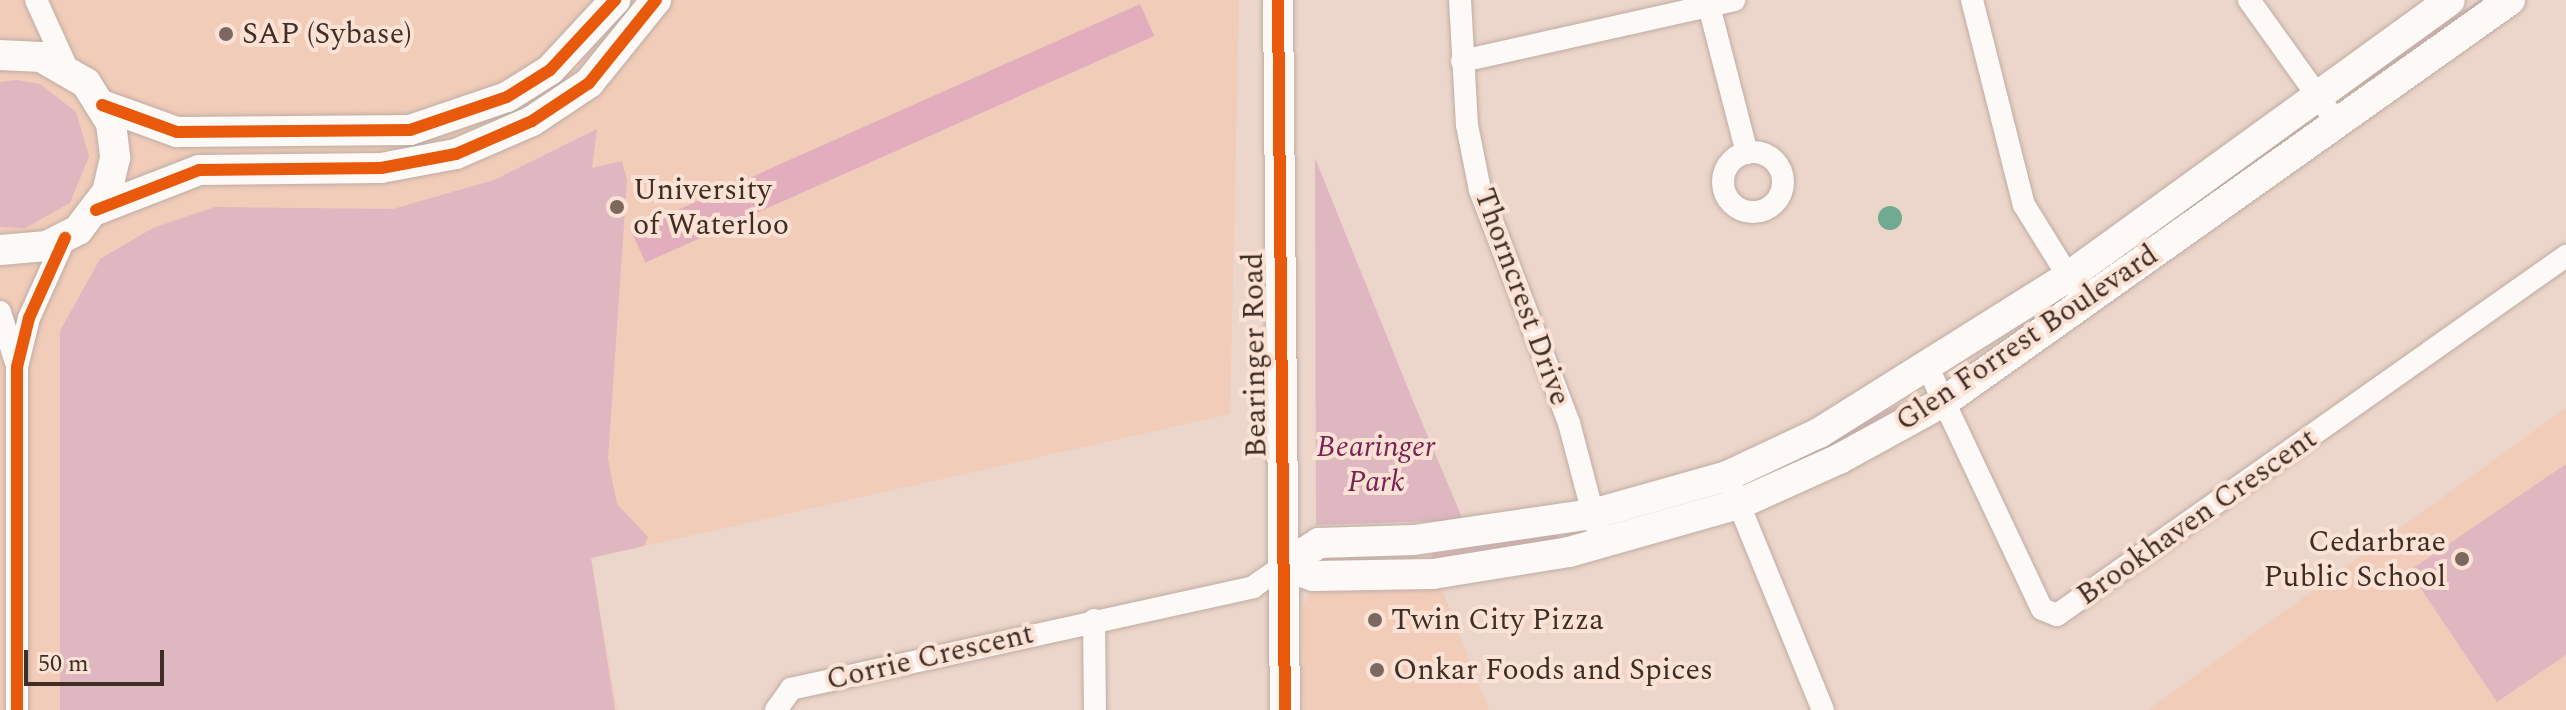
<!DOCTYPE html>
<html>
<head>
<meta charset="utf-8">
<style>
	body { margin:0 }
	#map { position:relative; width:2566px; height:710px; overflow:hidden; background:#ecd5ca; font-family:Spectral,serif }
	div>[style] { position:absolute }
	.built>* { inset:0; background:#f1ccb9 }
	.green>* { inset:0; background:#deb7c0 }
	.forest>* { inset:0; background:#e2aebe; transform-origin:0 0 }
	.water>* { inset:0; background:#6faa91 }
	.round { border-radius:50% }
	.roads { filter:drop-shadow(0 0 2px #beaca3) drop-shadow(0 0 2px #beaca3) }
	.street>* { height:22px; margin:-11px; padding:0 11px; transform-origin:11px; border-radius:11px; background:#fcf9f7 }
	.street>.ring { margin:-11px; padding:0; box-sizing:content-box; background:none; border:22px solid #fcf9f7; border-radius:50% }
	.secondary>* { height:30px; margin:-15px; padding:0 15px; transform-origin:15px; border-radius:15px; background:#fcf9f7 }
	.cycleway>* { height:12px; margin:-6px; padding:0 6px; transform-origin:6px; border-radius:6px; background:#e8590c }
	.dots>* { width:22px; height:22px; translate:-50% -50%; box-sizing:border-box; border:4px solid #fce2d5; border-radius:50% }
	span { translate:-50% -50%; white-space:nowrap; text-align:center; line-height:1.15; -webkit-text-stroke:8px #fce2d5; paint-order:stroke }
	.poi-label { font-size:30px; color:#3e2e26 }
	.left { translate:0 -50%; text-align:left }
	.right { translate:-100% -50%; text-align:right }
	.street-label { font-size:30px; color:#3e2e26 }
	.park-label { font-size:30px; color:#792255; font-style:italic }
	.scale { position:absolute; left:24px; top:650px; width:140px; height:36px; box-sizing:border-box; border:4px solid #3e2e26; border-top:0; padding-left:10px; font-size:24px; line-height:28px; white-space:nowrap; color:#3e2e26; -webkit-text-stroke:6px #fce2d5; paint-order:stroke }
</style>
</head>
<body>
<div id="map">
	<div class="built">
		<i style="clip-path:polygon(0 0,1239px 0,1230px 414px,591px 558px,617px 710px,0 710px)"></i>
		<i style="clip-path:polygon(2566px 408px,2566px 710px,2148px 710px)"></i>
		<i style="clip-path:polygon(1439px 582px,1489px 710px,1304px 710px,1302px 609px,1309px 594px,1320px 584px)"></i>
	</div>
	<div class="green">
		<i style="clip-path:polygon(2479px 0,2501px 0,2364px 87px,2364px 80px)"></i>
		<i style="clip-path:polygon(17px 80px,40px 84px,76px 112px,89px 156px,70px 203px,25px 228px,0 227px,0 82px)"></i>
		<i style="clip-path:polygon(597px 129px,592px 168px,622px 161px,627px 180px,608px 459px,617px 504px,648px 537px,644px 546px,591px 558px,615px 710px,60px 710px,60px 331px,100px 259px,153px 228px,215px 207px,393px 209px,494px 180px)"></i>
		<i style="clip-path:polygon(1315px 158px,1413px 401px,1463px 520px,1316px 525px)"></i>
		<i style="clip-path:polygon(1908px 400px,1914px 403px,1773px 477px,1772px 465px)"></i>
		<i style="clip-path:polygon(2566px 464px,2566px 655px,2497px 702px,2409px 571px)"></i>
		<i style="clip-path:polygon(1554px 532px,1561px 541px,1433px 560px,1431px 554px)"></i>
	</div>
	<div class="forest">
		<i style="left:1140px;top:4px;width:35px;height:557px;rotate:66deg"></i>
	</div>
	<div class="water">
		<i class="round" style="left:1878px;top:206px;width:24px;height:24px"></i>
	</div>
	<div class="roads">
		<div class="street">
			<i style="left:36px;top:0;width:75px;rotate:65.5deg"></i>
			<i style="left:1460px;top:0;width:125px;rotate:86.8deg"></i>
			<i style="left:1467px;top:125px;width:66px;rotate:78.7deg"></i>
			<i style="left:1480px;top:190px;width:249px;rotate:69.1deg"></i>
			<i style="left:1569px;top:423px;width:106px;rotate:75.2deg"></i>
			<i style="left:1972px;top:0;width:211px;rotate:75.8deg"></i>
			<i style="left:2024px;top:205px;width:99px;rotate:58.2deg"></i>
			<i style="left:2249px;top:0;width:151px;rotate:54.4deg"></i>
			<i style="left:1709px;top:6px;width:152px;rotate:75.5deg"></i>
			<i style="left:1462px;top:61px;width:279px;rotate:-12.6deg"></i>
			<i class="ring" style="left:1723px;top:152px;width:38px;height:38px"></i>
			<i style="left:0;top:312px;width:57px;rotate:72.5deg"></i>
			<i style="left:1929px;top:370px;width:264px;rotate:64.7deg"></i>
			<i style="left:2042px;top:609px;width:16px;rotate:22deg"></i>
			<i style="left:2057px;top:615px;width:623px;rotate:-35.2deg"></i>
			<i style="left:1734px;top:492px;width:235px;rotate:67.8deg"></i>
			<i style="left:1094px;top:620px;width:90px;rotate:89.4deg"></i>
			<i style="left:17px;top:710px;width:343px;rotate:-90deg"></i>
			<i style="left:17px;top:367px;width:50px;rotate:-76.2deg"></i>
			<i style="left:29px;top:318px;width:88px;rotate:-65.8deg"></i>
			<i style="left:776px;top:710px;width:26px;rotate:-54deg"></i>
			<i style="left:791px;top:689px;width:473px;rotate:-12.4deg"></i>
			<i style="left:1253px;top:587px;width:37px;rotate:-35deg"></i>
		</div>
		<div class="secondary">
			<i style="left:1278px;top:0;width:710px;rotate:89.44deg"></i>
			<i style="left:0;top:55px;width:41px;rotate:2.8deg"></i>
			<i style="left:41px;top:57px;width:52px;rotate:30deg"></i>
			<i style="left:86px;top:83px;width:47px;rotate:58deg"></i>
			<i style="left:111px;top:123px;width:35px;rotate:83deg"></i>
			<i style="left:115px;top:158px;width:35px;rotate:103deg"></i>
			<i style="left:107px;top:192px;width:48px;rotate:127.3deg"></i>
			<i style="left:78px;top:230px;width:35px;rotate:153deg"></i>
			<i style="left:47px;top:246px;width:47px;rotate:175.1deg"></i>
			<i style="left:102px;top:105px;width:80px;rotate:19.8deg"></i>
			<i style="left:177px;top:132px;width:233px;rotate:-0.5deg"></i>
			<i style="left:410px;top:130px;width:102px;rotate:-18.8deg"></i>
			<i style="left:507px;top:97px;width:51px;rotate:-32.1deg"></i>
			<i style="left:550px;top:70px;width:96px;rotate:-47.1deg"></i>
			<i style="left:96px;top:210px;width:110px;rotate:-21.2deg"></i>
			<i style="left:199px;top:170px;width:182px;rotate:-0.6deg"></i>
			<i style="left:381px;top:168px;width:76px;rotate:-10.6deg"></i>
			<i style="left:456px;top:154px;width:83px;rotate:-23.5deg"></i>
			<i style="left:532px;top:121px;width:69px;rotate:-33.7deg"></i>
			<i style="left:589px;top:83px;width:107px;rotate:-51.1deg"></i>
			<i style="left:1283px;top:566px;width:32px;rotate:18deg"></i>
			<i style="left:1313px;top:576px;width:120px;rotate:-1deg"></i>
			<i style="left:1433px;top:574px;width:138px;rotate:-9.2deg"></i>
			<i style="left:1569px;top:552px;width:177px;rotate:-15.8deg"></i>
			<i style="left:1739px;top:504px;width:110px;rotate:-24.2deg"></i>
			<i style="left:1839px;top:459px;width:121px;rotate:-28.7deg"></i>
			<i style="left:1945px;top:401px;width:693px;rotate:-35.36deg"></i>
			<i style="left:1283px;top:566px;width:43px;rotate:-32.6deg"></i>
			<i style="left:1319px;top:543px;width:95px;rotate:-1.8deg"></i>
			<i style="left:1414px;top:540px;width:181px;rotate:-8.3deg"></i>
			<i style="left:1593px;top:514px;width:139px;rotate:-15.8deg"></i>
			<i style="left:1727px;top:476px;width:102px;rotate:-25.1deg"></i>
			<i style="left:1819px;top:433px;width:295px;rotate:-32.1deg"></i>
			<i style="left:2069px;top:276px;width:470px;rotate:-35.9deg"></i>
		</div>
	</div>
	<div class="cycleway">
		<i style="left:1278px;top:0;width:710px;rotate:89.44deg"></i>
		<i style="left:102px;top:105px;width:80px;rotate:19.8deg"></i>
		<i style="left:177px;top:132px;width:233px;rotate:-0.5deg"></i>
		<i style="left:410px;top:130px;width:102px;rotate:-18.8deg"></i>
		<i style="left:507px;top:97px;width:51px;rotate:-32.1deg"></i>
		<i style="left:550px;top:70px;width:96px;rotate:-47.1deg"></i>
		<i style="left:96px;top:210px;width:110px;rotate:-21.2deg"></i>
		<i style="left:199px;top:170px;width:182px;rotate:-0.6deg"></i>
		<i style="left:381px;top:168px;width:76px;rotate:-10.6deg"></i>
		<i style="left:456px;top:154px;width:83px;rotate:-23.5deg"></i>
		<i style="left:532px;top:121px;width:69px;rotate:-33.7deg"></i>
		<i style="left:589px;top:83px;width:107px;rotate:-51.1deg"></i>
		<i style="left:17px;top:710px;width:343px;rotate:-90deg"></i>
		<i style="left:17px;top:367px;width:50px;rotate:-76.2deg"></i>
		<i style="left:29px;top:318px;width:88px;rotate:-65.8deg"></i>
	</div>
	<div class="dots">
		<i style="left:226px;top:34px;background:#7b685f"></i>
		<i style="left:617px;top:207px;background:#7b685f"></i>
		<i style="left:2462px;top:559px;background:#7b685f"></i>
		<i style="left:1375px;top:620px;background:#7b685f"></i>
		<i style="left:1377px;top:670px;background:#7b685f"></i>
	</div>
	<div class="poi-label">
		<span class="left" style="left:242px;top:34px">SAP (Sybase)</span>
		<span class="left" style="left:633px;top:207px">University<br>of Waterloo</span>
		<span class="right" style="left:2446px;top:559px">Cedarbrae<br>Public School</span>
		<span class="left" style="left:1391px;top:620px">Twin City Pizza</span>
		<span class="left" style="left:1393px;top:670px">Onkar Foods and Spices</span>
	</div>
	<div class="street-label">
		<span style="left:1522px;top:297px;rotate:70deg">Thorncrest Drive</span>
		<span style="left:2027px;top:338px;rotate:-34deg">Glen Forrest Boulevard</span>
		<span style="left:1255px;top:355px;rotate:-91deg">Bearinger Road</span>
		<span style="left:2197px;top:517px;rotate:-35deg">Brookhaven Crescent</span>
		<span style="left:930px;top:657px;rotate:-13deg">Corrie Crescent</span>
	</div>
	<div class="park-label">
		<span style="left:1376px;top:464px">Bearinger<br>Park</span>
	</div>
	<div class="scale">50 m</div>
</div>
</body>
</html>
